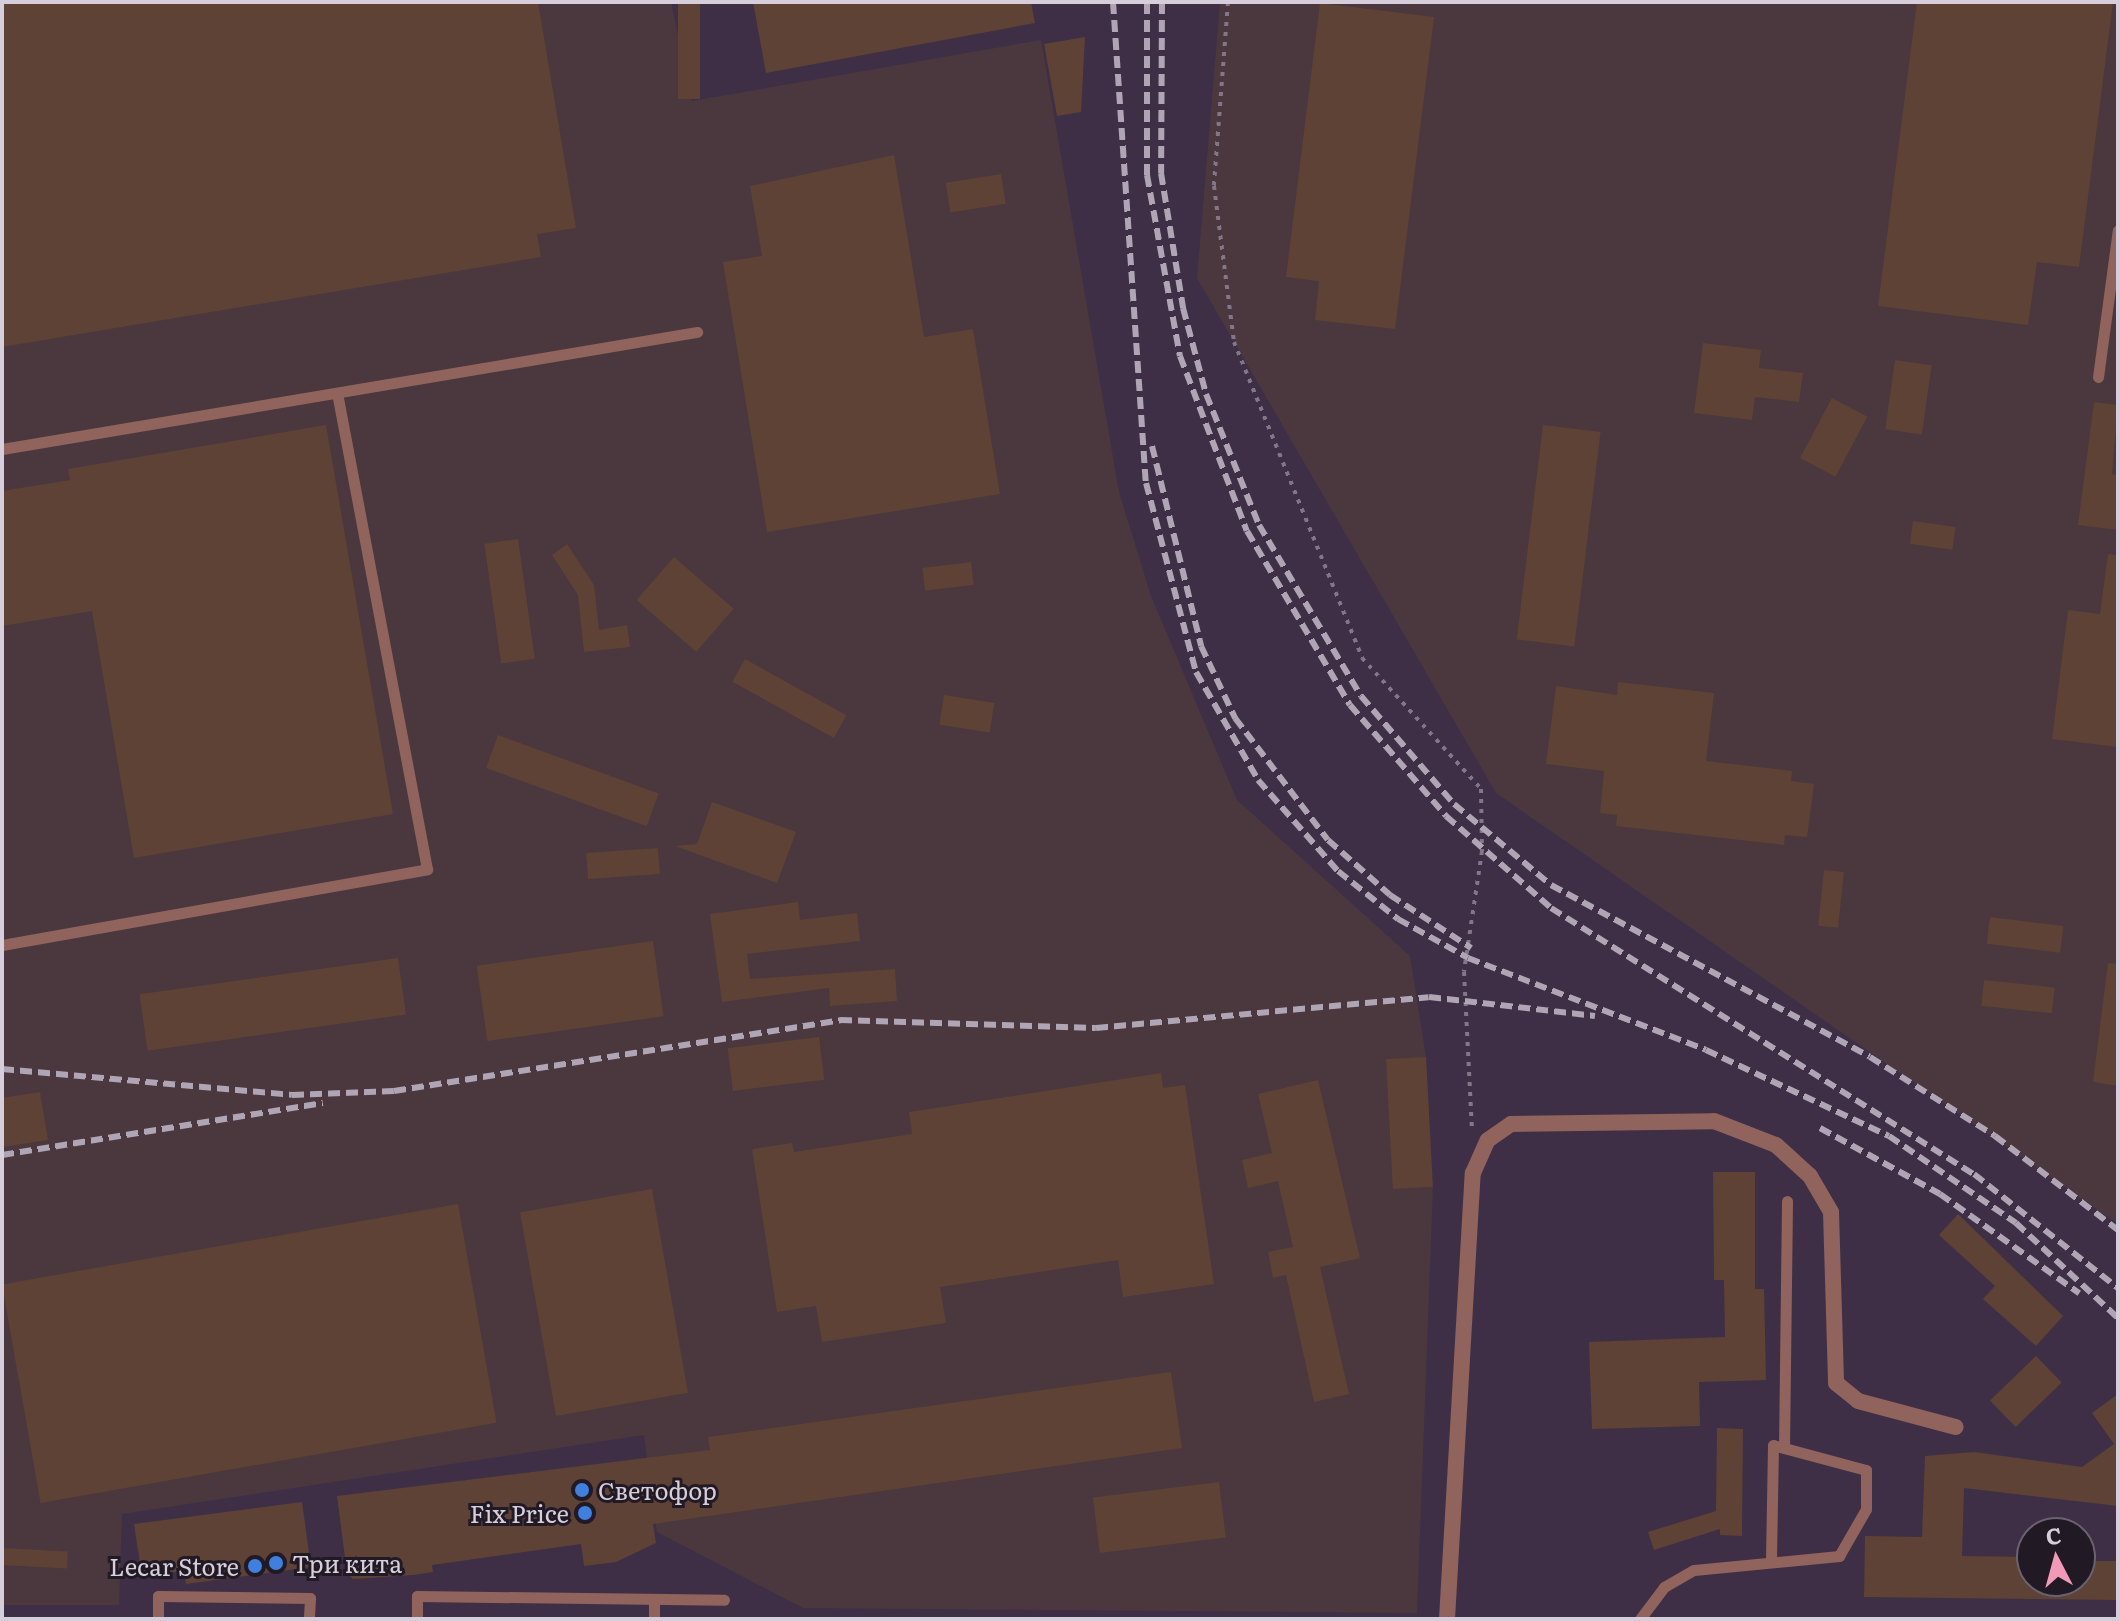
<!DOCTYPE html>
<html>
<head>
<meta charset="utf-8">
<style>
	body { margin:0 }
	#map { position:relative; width:2120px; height:1621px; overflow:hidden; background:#3e2f46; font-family:Literata,serif }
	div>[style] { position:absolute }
	.industrial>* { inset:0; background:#4b373e }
	.building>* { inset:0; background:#5e4236; transform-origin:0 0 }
	.path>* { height:4px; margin-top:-2px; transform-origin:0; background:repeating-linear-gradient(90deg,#837689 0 4px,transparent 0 10px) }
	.service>* { height:11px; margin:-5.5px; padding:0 5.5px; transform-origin:5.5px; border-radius:5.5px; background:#90635c }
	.minor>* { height:16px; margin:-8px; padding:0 8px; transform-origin:8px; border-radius:8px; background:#90635c }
	.rail>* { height:6px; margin-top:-3px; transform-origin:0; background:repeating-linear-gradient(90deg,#afa5b5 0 12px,transparent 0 18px) }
	.dots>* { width:22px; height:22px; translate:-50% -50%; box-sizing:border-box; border:4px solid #211a25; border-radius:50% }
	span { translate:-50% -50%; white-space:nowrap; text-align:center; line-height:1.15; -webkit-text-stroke:6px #211a25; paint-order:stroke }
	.poi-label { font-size:24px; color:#d7cedc }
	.left { translate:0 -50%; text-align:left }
	.right { translate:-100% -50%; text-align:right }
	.frame { position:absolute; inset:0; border:4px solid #d7cedc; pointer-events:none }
	.north { position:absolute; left:2016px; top:1517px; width:80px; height:80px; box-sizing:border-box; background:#211a25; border:2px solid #6a626e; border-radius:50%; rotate:354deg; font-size:22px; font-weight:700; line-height:32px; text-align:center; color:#d7cedc }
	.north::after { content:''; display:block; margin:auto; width:28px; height:36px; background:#f09ab7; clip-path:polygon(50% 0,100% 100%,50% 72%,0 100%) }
</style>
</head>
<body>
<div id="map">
	<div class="industrial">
		<i style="clip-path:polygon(2px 2px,671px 2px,692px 101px,1041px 40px,1119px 492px,1151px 596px,1237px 800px,1410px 956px,1426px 1057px,1433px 1187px,1417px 1613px,803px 1608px,657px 1532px,644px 1435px,122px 1514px,119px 1605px,2px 1605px)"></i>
		<i style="clip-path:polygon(1220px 2px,2118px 2px,2118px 1224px,1496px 793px,1197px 278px)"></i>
	</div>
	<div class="building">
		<i style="clip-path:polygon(2px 2px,538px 2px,576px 228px,537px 234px,541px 257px,2px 347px)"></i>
		<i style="left:678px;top:2px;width:22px;height:97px"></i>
		<i style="clip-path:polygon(753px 2px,1031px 2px,1035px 23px,766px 73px)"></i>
		<i style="clip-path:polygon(1917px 2px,2113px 2px,2079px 267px,2037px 262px,2028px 325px,1878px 306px)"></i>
		<i style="clip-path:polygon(1320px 3px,1434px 17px,1395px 329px,1315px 320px,1319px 281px,1286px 277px)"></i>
		<i style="clip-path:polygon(1085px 37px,1081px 112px,1057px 116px,1044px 44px)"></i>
		<i style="clip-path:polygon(894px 155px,924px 337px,973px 329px,1000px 494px,767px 532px,723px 262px,762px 256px,750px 186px)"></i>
		<i style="left:1001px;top:174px;width:30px;height:56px;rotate:81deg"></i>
		<i style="clip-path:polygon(1703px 343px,1761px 350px,1759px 368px,1803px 373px,1799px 402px,1755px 397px,1752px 420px,1694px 413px)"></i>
		<i style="left:1895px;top:360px;width:37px;height:70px;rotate:8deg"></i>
		<i style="left:1832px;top:398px;width:40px;height:68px;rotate:28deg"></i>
		<i style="clip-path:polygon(2094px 402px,2118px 405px,2112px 474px,2118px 475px,2118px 530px,2078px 525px)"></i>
		<i style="clip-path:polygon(326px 425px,393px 814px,134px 858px,92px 611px,2px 626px,2px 491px,70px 480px,68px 469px)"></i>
		<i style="left:1543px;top:425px;width:58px;height:216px;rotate:7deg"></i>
		<i style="left:1913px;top:521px;width:43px;height:23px;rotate:8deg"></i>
		<i style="left:518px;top:539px;width:121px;height:34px;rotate:82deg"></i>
		<i style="clip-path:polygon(567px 544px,594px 585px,599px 630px,627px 625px,630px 647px,584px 652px,578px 595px,552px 555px)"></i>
		<i style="clip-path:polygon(2108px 554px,2118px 555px,2118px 747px,2052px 739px,2068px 610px,2100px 614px)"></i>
		<i style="left:674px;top:557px;width:79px;height:57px;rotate:41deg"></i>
		<i style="left:971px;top:562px;width:23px;height:49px;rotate:83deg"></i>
		<i style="left:745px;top:659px;width:116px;height:26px;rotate:29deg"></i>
		<i style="clip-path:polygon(1618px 682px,1714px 693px,1706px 761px,1792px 771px,1791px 781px,1814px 784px,1807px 837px,1785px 835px,1784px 845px,1616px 826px,1617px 815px,1600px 813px,1604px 771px,1546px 764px,1556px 686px,1617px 695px)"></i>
		<i style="left:944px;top:695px;width:51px;height:30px;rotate:9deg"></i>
		<i style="left:498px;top:735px;width:171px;height:35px;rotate:20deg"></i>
		<i style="clip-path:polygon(712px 802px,796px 832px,777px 883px,675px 846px,697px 844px)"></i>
		<i style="left:658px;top:848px;width:26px;height:72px;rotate:86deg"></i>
		<i style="left:1824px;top:870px;width:20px;height:56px;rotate:6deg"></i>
		<i style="clip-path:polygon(798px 902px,800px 920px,857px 913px,860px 941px,747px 954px,750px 979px,895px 969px,897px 1001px,830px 1006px,829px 988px,722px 1002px,710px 914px)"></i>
		<i style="left:1990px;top:917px;width:74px;height:27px;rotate:7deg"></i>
		<i style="left:653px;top:941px;width:76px;height:178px;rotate:82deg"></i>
		<i style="left:398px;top:958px;width:57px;height:261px;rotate:82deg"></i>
		<i style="clip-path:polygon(2108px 963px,2118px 964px,2118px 1086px,2093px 1082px)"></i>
		<i style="left:1984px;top:980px;width:71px;height:26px;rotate:6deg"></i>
		<i style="left:819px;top:1037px;width:43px;height:92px;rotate:83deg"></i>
		<i style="left:1426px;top:1057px;width:130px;height:40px;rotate:87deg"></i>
		<i style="clip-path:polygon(1161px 1073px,1163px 1088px,1185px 1085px,1214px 1284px,1123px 1297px,1118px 1260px,940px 1287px,946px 1323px,822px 1342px,816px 1306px,777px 1312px,752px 1149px,792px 1143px,794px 1152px,912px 1134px,909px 1112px)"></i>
		<i style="clip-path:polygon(1318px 1080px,1360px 1258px,1320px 1267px,1349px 1394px,1314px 1402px,1286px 1275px,1273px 1278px,1268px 1252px,1293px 1247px,1278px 1181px,1248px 1188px,1242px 1160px,1272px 1153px,1258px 1094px)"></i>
		<i style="clip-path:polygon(40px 1092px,48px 1140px,2px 1147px,2px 1098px)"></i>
		<i style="clip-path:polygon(1713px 1172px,1755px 1172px,1755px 1289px,1764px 1289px,1766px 1380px,1699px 1382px,1700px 1426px,1592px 1429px,1589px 1342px,1725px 1337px,1724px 1280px,1714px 1280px)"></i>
		<i style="left:652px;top:1189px;width:207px;height:134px;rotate:80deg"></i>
		<i style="left:458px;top:1204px;width:222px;height:463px;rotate:80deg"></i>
		<i style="clip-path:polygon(1958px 1214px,2063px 1316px,2036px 1346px,1983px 1299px,1995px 1286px,1939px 1235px)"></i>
		<i style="left:2036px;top:1356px;width:37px;height:64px;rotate:46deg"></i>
		<i style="clip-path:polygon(1171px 1372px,1182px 1448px,653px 1524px,656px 1543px,616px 1562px,584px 1566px,581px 1544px,432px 1565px,433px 1572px,413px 1575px,353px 1579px,347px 1573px,337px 1496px,710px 1450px,708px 1437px)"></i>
		<i style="clip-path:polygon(2118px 1394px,2118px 1506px,1964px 1488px,1962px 1556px,2032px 1557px,2032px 1581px,2085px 1581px,2085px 1561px,2118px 1561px,2118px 1600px,1864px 1597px,1865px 1536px,1922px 1537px,1925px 1456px,1974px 1452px,2082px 1467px,2114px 1444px,2092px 1413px)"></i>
		<i style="clip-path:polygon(1717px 1428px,1743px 1429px,1742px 1536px,1720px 1535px,1720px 1529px,1654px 1550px,1648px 1532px,1716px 1511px)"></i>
		<i style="left:1219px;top:1482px;width:56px;height:127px;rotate:83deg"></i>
		<i style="clip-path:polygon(302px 1502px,311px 1567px,186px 1584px,184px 1571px,142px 1576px,134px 1524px)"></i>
		<i style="left:2px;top:1548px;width:66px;height:17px;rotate:3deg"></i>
	</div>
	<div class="path">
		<i style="left:1228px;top:2px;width:185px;rotate:94.4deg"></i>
		<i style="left:1214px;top:186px;width:157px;rotate:82.7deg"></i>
		<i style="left:1234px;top:342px;width:341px;rotate:67.9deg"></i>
		<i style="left:1362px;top:658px;width:177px;rotate:47.7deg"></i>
		<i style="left:1481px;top:789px;width:62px;rotate:89.1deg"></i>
		<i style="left:1482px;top:851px;width:122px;rotate:98.5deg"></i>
		<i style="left:1464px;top:972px;width:160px;rotate:87.1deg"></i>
	</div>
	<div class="service">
		<i style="left:2098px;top:377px;width:148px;rotate:-82.3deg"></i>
		<i style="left:2px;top:449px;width:705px;rotate:-9.56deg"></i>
		<i style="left:2px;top:945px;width:432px;rotate:-10.1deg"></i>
		<i style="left:427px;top:869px;width:484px;rotate:-100.7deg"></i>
		<i style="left:1784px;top:1448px;width:247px;rotate:-89.3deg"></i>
		<i style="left:158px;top:1619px;width:23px;rotate:-90deg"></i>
		<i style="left:158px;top:1596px;width:152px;rotate:0.8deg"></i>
		<i style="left:310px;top:1598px;width:21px;rotate:93deg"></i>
		<i style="left:417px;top:1619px;width:23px;rotate:-90deg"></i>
		<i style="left:417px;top:1596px;width:307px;rotate:0.7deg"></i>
		<i style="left:654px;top:1619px;width:20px;rotate:-90deg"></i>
		<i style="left:1640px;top:1619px;width:40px;rotate:-53deg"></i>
		<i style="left:1664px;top:1587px;width:34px;rotate:-30deg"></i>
		<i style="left:1694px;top:1570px;width:146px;rotate:-5.5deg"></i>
		<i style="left:1839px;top:1556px;width:54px;rotate:-60.1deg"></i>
		<i style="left:1866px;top:1509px;width:39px;rotate:-90deg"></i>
		<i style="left:1866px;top:1470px;width:96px;rotate:-165deg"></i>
		<i style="left:1773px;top:1445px;width:115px;rotate:91deg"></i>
	</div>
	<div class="minor">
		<i style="left:1447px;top:1619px;width:447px;rotate:-86.7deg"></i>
		<i style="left:1473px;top:1173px;width:36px;rotate:-66deg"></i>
		<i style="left:1488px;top:1140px;width:28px;rotate:-35deg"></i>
		<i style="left:1511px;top:1124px;width:203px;rotate:-0.8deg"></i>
		<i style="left:1714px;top:1121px;width:66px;rotate:21.2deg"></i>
		<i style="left:1776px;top:1145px;width:46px;rotate:42.4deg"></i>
		<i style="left:1810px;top:1176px;width:42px;rotate:59.7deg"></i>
		<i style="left:1831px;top:1212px;width:171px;rotate:88.3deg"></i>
		<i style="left:1836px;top:1383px;width:28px;rotate:39deg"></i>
		<i style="left:1858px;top:1401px;width:101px;rotate:14.9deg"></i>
	</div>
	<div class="rail">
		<i style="left:1113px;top:2px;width:482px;rotate:86.1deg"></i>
		<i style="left:1146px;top:483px;width:196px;rotate:75.2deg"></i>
		<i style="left:1196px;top:672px;width:125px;rotate:60.1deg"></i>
		<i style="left:1258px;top:780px;width:121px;rotate:48.7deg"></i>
		<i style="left:1338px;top:871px;width:77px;rotate:38.7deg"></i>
		<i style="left:1398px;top:919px;width:80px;rotate:29.1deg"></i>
		<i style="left:1468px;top:958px;width:255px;rotate:21.1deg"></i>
		<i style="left:1706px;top:1050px;width:202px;rotate:25.2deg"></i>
		<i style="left:1889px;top:1136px;width:154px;rotate:34.4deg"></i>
		<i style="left:2016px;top:1223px;width:139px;rotate:43deg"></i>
		<i style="left:1147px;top:2px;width:173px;rotate:90deg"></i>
		<i style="left:1147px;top:175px;width:184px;rotate:79.7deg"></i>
		<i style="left:1180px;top:356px;width:187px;rotate:69.1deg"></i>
		<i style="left:1247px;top:531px;width:202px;rotate:59.4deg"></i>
		<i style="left:1350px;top:705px;width:147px;rotate:49.1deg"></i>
		<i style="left:1446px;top:816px;width:140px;rotate:41.2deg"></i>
		<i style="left:1551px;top:908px;width:500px;rotate:32.2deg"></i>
		<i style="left:1974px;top:1174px;width:184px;rotate:38.4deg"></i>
		<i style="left:1162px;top:2px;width:171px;rotate:90.3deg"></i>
		<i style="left:1161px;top:173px;width:137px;rotate:80.7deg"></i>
		<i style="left:1183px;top:308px;width:89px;rotate:75deg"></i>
		<i style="left:1206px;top:394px;width:141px;rotate:68deg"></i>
		<i style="left:1259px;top:525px;width:199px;rotate:59.2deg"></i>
		<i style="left:1361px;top:696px;width:143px;rotate:49.3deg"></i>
		<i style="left:1454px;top:804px;width:126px;rotate:39.9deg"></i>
		<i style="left:1551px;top:885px;width:362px;rotate:28.3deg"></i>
		<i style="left:1870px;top:1057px;width:148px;rotate:32.3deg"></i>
		<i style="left:1995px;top:1136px;width:155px;rotate:37.4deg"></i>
		<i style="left:1152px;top:446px;width:206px;rotate:76.2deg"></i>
		<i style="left:1201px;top:646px;width:80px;rotate:64.7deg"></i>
		<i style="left:1235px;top:718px;width:153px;rotate:52.7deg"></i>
		<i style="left:1328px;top:840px;width:83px;rotate:41.6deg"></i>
		<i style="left:1390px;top:895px;width:97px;rotate:33.2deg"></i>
		<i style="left:2px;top:1069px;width:291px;rotate:5.1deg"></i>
		<i style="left:292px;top:1095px;width:102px;rotate:-2.2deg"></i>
		<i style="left:394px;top:1091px;width:452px;rotate:-9deg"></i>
		<i style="left:840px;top:1020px;width:256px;rotate:1.8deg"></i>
		<i style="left:1096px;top:1028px;width:334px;rotate:-5.3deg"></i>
		<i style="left:1429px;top:997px;width:167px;rotate:6.5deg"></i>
		<i style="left:1820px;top:1128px;width:137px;rotate:28.8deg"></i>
		<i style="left:1940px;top:1194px;width:171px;rotate:35.5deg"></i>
		<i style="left:2px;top:1155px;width:325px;rotate:-9.2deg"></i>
	</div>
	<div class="dots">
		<i style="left:582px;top:1490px;background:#3f7fe0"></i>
		<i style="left:585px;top:1513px;background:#3f7fe0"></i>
		<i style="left:276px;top:1563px;background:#3f7fe0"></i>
		<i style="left:255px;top:1566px;background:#3f7fe0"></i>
	</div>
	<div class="poi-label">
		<span class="left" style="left:598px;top:1490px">Светофор</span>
		<span class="right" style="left:569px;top:1513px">Fix Price</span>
		<span class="left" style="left:292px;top:1563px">Три кита</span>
		<span class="right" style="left:239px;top:1566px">Lecar Store</span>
	</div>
	<div class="frame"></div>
	<div class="north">С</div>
</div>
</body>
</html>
